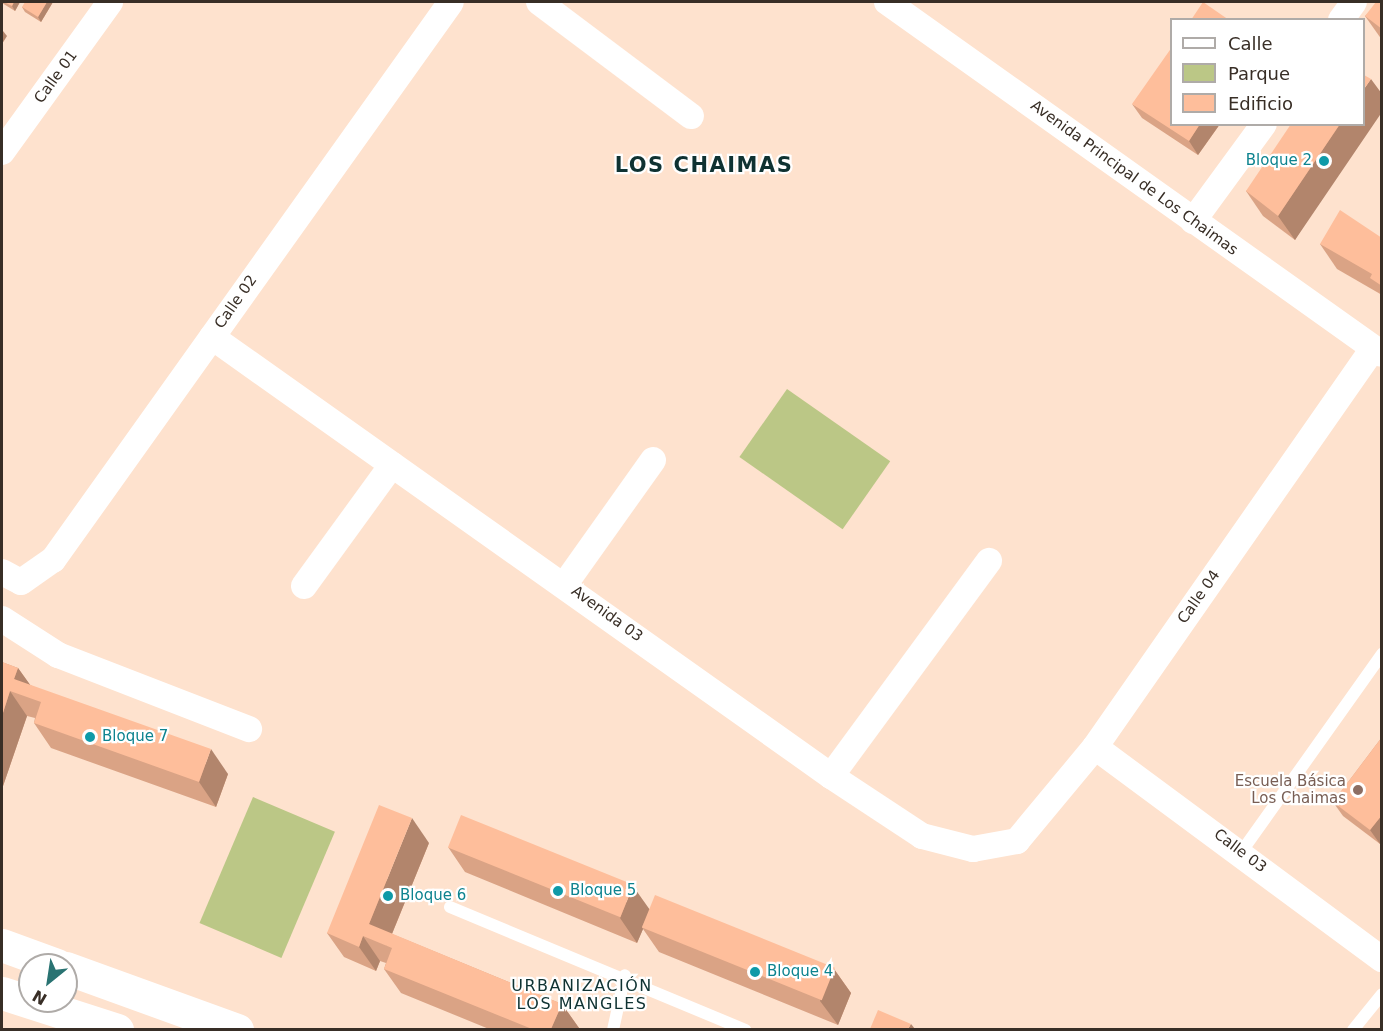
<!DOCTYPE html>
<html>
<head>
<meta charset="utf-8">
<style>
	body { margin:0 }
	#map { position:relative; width:1383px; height:1031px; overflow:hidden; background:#fee2ce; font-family:"DejaVu Sans",sans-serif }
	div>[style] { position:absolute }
	.green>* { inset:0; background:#bbc786; transform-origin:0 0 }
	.service>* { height:12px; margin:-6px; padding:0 6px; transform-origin:6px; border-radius:6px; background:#fff }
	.minor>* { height:26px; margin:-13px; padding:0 13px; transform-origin:13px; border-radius:13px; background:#fff }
	.primary>* { height:33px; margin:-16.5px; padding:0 16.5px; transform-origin:16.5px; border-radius:16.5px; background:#fff }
	.wall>* { inset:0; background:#daa385 }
	.shaded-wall>* { inset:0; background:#b2856c }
	.building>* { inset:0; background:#febe9b; transform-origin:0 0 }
	.dots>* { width:16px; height:16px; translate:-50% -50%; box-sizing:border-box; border:3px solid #fff; border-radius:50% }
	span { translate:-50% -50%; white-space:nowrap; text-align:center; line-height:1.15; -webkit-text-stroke:4.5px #fff; paint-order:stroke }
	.street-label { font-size:15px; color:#382e26 }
	.culture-label { font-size:15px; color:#0d838f }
	.right { translate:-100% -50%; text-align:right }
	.left { translate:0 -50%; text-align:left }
	.education-label { font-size:15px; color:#785e54 }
	.neighbourhood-label { font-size:16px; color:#0f3232; letter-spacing:1.5px }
	.district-label { font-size:21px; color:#0f3232; font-weight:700; letter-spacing:1.5px }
	.frame { position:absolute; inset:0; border:3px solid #382e26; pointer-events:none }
	.legend { position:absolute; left:1170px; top:18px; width:195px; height:108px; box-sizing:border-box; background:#fff; border:2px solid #afaba8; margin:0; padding:8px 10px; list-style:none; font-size:18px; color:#382e26 }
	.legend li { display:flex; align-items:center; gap:12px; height:30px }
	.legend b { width:30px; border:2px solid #afaba8 }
	.north { position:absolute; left:18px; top:953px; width:60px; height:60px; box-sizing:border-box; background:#fff; border:2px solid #afaba8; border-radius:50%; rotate:210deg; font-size:16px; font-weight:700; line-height:24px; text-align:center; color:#382e26 }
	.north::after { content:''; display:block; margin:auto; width:21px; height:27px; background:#297372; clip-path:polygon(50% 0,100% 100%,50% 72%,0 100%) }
</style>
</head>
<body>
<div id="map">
	<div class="green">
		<i style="left:787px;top:389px;width:126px;height:83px;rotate:35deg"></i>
		<i style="left:253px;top:797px;width:89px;height:137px;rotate:23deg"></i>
	</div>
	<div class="service">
		<i style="left:1242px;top:851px;width:242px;rotate:-54.6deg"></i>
		<i style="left:450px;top:907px;width:320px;rotate:22.6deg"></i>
		<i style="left:613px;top:1030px;width:56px;rotate:-77.7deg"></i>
		<i style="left:1353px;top:1030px;width:46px;rotate:-51.1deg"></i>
	</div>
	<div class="minor">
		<i style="left:539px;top:2px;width:190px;rotate:36.9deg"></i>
		<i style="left:887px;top:2px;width:607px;rotate:35.42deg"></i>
		<i style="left:1341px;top:20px;width:22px;rotate:-54deg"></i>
		<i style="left:2px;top:152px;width:185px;rotate:-54.2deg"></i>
		<i style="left:1193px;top:221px;width:120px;rotate:-53.8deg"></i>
		<i style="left:212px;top:337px;width:759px;rotate:35.34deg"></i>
		<i style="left:831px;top:776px;width:109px;rotate:33.4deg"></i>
		<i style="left:922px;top:836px;width:53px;rotate:14.3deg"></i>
		<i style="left:973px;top:849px;width:45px;rotate:-10.3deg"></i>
		<i style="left:1017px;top:841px;width:122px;rotate:-50.3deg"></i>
		<i style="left:1095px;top:747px;width:486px;rotate:-55.1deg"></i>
		<i style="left:2px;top:572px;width:21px;rotate:28deg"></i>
		<i style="left:21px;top:582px;width:39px;rotate:-35deg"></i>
		<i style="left:53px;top:560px;width:685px;rotate:-54.5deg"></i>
		<i style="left:565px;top:584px;width:152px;rotate:-54.6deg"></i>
		<i style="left:304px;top:586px;width:150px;rotate:-54deg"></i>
		<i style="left:2px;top:619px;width:67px;rotate:32.7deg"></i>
		<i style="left:58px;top:655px;width:205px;rotate:21.2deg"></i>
		<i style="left:1095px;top:747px;width:357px;rotate:36.5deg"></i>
		<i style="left:831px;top:776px;width:267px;rotate:-53.7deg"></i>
	</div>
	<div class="primary">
		<i style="left:2px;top:945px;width:59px;rotate:20deg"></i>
		<i style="left:66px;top:968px;width:182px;rotate:19.9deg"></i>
		<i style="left:2px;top:993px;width:121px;rotate:17.8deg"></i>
	</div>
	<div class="wall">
		<i style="clip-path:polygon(2px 2px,20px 2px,15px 11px,2px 3px)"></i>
		<i style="clip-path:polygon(53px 2px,41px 22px,25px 12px,22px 7px)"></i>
		<i style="clip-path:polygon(1382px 2px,1382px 40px,1365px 16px)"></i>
		<i style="clip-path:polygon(1382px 94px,1295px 240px,1263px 216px,1246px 191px)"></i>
		<i style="clip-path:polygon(1132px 104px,1172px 124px,1220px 124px,1198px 155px,1142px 118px)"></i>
		<i style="clip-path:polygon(1382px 238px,1382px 295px,1337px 269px,1320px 244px)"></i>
		<i style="clip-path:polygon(2px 662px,18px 668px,30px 685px,228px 774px,216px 807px,51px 748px,34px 723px,35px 718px,27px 716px,2px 789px)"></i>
		<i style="clip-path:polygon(1382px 737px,1382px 842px,1380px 844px,1343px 816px,1333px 802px)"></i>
		<i style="clip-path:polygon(429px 843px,392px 934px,562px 1004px,579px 1028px,578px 1029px,489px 1029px,401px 993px,384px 969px,386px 963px,380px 961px,376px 971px,344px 957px,327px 933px)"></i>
		<i style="clip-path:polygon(448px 847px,649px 909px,834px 969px,851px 993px,838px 1025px,659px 952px,643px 929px,637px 943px,465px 872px)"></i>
	</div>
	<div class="shaded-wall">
		<i style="clip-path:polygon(14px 2px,20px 2px,15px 11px,12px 6px)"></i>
		<i style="clip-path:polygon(47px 2px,53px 2px,41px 22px,38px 17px)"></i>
		<i style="clip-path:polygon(3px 31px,7px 36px,2px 44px,2px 34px)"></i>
		<i style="clip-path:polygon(1371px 79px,1382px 94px,1382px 112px,1295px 240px,1278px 216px,1340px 124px,1364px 124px,1364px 89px)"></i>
		<i style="clip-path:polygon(1200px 124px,1220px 124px,1198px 155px,1189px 141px)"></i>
		<i style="clip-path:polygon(18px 668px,36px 693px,14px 679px)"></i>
		<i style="clip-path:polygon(10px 691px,27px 716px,2px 789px,2px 716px)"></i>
		<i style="clip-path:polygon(211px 749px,228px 774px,216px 807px,199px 782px)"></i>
		<i style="clip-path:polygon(1382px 815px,1382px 842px,1380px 844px,1370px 830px)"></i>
		<i style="clip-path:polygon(412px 818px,429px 843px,387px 946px,369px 924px)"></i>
		<i style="clip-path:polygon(633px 886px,650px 910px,642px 927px,643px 929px,637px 943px,620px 918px)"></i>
		<i style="clip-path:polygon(363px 936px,380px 961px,376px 971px,359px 947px)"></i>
		<i style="clip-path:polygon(834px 969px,851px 993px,838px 1025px,820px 1001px)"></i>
		<i style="clip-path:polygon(562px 1004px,579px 1028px,578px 1029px,551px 1029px)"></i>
		<i style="clip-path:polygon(911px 1024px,915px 1029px,908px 1029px)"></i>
	</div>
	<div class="building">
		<i style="clip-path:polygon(4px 2px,14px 2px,12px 6px)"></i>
		<i style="clip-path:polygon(25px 2px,47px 2px,38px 17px,22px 7px)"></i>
		<i style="clip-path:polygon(1203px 2px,1229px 20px,1191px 20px)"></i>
		<i style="clip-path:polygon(1376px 2px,1382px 2px,1382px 29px,1365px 16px)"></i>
		<i style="clip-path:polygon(1172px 47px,1172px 124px,1200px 124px,1189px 141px,1132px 104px)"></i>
		<i style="clip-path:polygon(1364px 75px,1371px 79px,1364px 89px)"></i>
		<i style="clip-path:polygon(1291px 124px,1340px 124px,1278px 216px,1246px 191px)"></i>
		<i style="clip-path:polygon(1340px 210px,1382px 238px,1382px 286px,1370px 278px,1372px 274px,1320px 244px)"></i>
		<i style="clip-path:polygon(2px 662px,18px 668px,14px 679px,211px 749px,199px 782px,34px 723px,41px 702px,10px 691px,2px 716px)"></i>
		<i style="clip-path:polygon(1382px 737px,1382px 815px,1370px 830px,1333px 802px)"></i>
		<i style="clip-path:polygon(379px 805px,412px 818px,369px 924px,562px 1004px,551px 1029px,532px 1029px,384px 969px,392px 948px,363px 936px,359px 947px,327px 933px)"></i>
		<i style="left:461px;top:815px;width:186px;height:35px;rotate:22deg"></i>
		<i style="left:655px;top:895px;width:194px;height:35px;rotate:22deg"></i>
		<i style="clip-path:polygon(878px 1010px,911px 1024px,908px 1029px,870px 1029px)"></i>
	</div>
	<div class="dots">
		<i style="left:1324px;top:161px;background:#0f9aa8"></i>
		<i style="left:90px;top:737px;background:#0f9aa8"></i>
		<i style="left:1358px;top:790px;background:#8d6e63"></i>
		<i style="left:558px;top:891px;background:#0f9aa8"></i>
		<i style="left:388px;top:896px;background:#0f9aa8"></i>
		<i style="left:755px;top:972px;background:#0f9aa8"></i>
	</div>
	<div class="street-label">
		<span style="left:56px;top:77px;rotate:-54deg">Calle 01</span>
		<span style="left:1134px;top:178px;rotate:36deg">Avenida Principal de Los Chaimas</span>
		<span style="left:236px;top:302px;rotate:-55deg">Calle 02</span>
		<span style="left:1199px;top:597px;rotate:-55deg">Calle 04</span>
		<span style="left:607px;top:614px;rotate:36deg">Avenida 03</span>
		<span style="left:1240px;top:851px;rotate:37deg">Calle 03</span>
	</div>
	<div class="culture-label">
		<span class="right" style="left:1312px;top:161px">Bloque 2</span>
		<span class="left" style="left:102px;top:737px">Bloque 7</span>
		<span class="left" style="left:570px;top:891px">Bloque 5</span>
		<span class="left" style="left:400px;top:896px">Bloque 6</span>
		<span class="left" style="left:767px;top:972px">Bloque 4</span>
	</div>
	<div class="education-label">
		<span class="right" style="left:1346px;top:790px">Escuela Básica<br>Los Chaimas</span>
	</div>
	<div class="neighbourhood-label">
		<span style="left:582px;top:995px">URBANIZACIÓN<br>LOS MANGLES</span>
	</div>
	<div class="district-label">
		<span style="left:704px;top:165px">LOS CHAIMAS</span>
	</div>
	<div class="frame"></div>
	<ul class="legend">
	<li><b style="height:8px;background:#fff"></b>Calle</li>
	<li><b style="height:16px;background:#bbc786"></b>Parque</li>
	<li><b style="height:16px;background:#febe9b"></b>Edificio</li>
	</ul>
	<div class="north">N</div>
</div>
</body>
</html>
